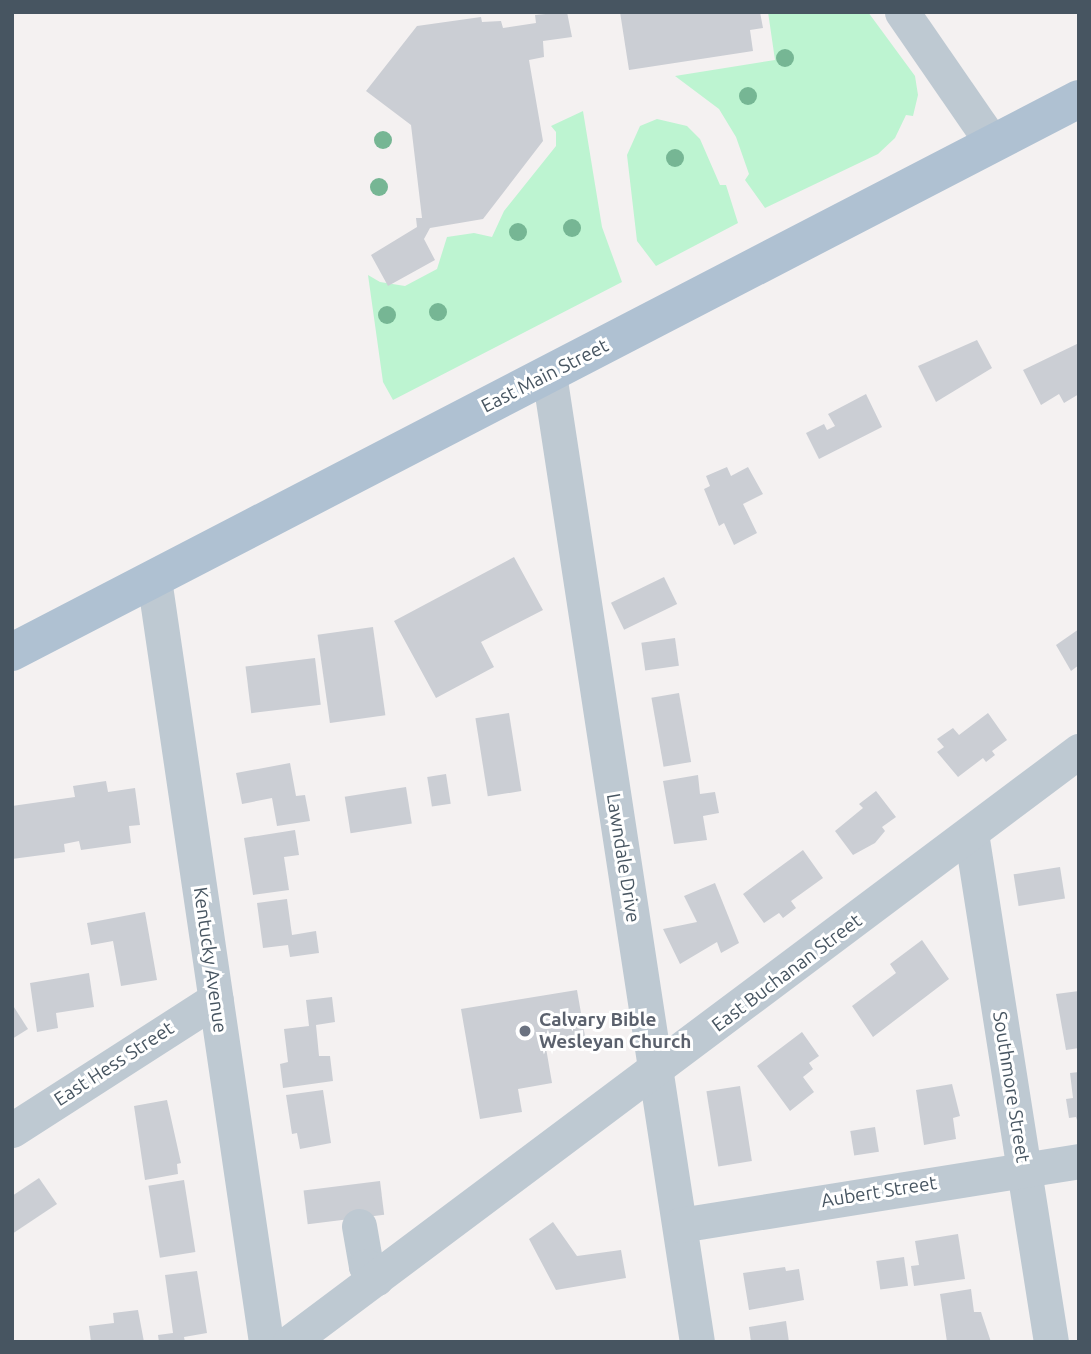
<!DOCTYPE html>
<html>
<head>
<meta charset="utf-8">
<style>
	body { margin:0 }
	#map { position:relative; width:1091px; height:1354px; overflow:hidden; background:#f4f1f1; font-family:Ubuntu,sans-serif }
	div>[style] { position:absolute }
	.green>* { inset:0; background:#bdf4d1 }
	.building>* { inset:0; background:#cbced4; transform-origin:0 0 }
	.minor>* { height:35px; margin:-17.5px; padding:0 17.5px; transform-origin:17.5px; border-radius:17.5px; background:#bec9d2 }
	.major>* { height:38px; margin:-19px; padding:0 19px; transform-origin:19px; border-radius:19px; background:#afc1d2 }
	.trees>* { width:18px; height:18px; margin:-9px; border-radius:50%; background:#76b694 }
	.dots>* { width:19px; height:19px; translate:-50% -50%; box-sizing:border-box; border:4px solid #fff; border-radius:50% }
	span { translate:-50% -50%; white-space:nowrap; text-align:center; line-height:1.15; -webkit-text-stroke:6px #fff; paint-order:stroke }
	.street-label { font-size:19px; color:#475561 }
	.worship-label { font-size:19px; color:#5b616d; font-weight:700 }
	.left { translate:0 -50%; text-align:left }
	.frame { position:absolute; inset:0; border:14px solid #475561; pointer-events:none }
</style>
</head>
<body>
<div id="map">
	<div class="green">
		<i style="clip-path:polygon(768px 12px,868px 12px,915px 76px,918px 95px,913px 116px,906px 115px,895px 138px,878px 154px,765px 208px,745px 180px,749px 174px,736px 137px,719px 109px,675px 76px,775px 60px)"></i>
		<i style="clip-path:polygon(583px 111px,602px 227px,622px 282px,393px 400px,383px 382px,368px 275px,380px 282px,405px 286px,437px 269px,447px 237px,474px 233px,492px 237px,504px 211px,556px 146px,556px 132px,551px 126px)"></i>
		<i style="clip-path:polygon(657px 119px,687px 126px,700px 139px,720px 185px,726px 185px,738px 223px,656px 266px,637px 241px,627px 155px,640px 126px)"></i>
	</div>
	<div class="building">
		<i style="clip-path:polygon(567px 12px,572px 37px,543px 41px,544px 57px,529px 60px,543px 141px,483px 219px,430px 228px,424px 239px,435px 260px,388px 286px,371px 255px,417px 227px,416px 218px,422px 218px,411px 125px,366px 91px,417px 26px,481px 17px,482px 22px,501px 21px,503px 28px,536px 23px,535px 15px)"></i>
		<i style="clip-path:polygon(620px 12px,760px 12px,763px 28px,750px 30px,753px 51px,629px 70px)"></i>
		<i style="clip-path:polygon(977px 340px,992px 368px,936px 402px,918px 366px)"></i>
		<i style="clip-path:polygon(1079px 343px,1079px 394px,1064px 403px,1059px 394px,1041px 405px,1023px 370px)"></i>
		<i style="clip-path:polygon(866px 394px,882px 427px,819px 459px,806px 433px,824px 424px,827px 430px,835px 426px,828px 414px)"></i>
		<i style="clip-path:polygon(727px 467px,731px 476px,748px 467px,763px 494px,743px 504px,757px 533px,734px 545px,724px 523px,719px 526px,704px 489px,710px 486px,706px 476px)"></i>
		<i style="clip-path:polygon(514px 557px,543px 610px,481px 642px,494px 667px,436px 698px,394px 621px)"></i>
		<i style="left:664px;top:577px;width:30px;height:59px;rotate:64deg"></i>
		<i style="left:373px;top:627px;width:89px;height:56px;rotate:82deg"></i>
		<i style="clip-path:polygon(1079px 629px,1079px 665px,1071px 671px,1056px 645px)"></i>
		<i style="left:675px;top:638px;width:28px;height:34px;rotate:82deg"></i>
		<i style="left:315px;top:658px;width:47px;height:70px;rotate:83deg"></i>
		<i style="left:679px;top:693px;width:70px;height:28px;rotate:80deg"></i>
		<i style="left:509px;top:713px;width:79px;height:34px;rotate:81deg"></i>
		<i style="clip-path:polygon(988px 713px,1007px 740px,992px 751px,995px 755px,986px 762px,983px 758px,958px 777px,937px 752px,944px 747px,937px 739px,953px 728px,959px 735px)"></i>
		<i style="clip-path:polygon(290px 763px,296px 796px,305px 795px,310px 821px,277px 826px,272px 798px,242px 804px,236px 773px)"></i>
		<i style="left:446px;top:774px;width:30px;height:19px;rotate:81deg"></i>
		<i style="clip-path:polygon(698px 775px,700px 794px,715px 792px,719px 813px,703px 816px,707px 840px,674px 844px,663px 781px)"></i>
		<i style="clip-path:polygon(106px 781px,108px 792px,135px 788px,140px 825px,129px 826px,131px 843px,81px 850px,79px 841px,64px 844px,65px 852px,12px 859px,12px 806px,75px 797px,73px 786px)"></i>
		<i style="left:406px;top:787px;width:37px;height:62px;rotate:81deg"></i>
		<i style="clip-path:polygon(876px 791px,896px 817px,882px 827px,885px 831px,875px 843px,853px 855px,835px 831px,863px 808px,859px 804px)"></i>
		<i style="clip-path:polygon(295px 830px,299px 855px,284px 857px,289px 890px,253px 895px,244px 838px)"></i>
		<i style="clip-path:polygon(803px 850px,823px 878px,791px 901px,796px 908px,783px 918px,779px 913px,764px 923px,743px 894px)"></i>
		<i style="left:1060px;top:867px;width:32px;height:47px;rotate:81deg"></i>
		<i style="clip-path:polygon(715px 883px,739px 943px,721px 953px,717px 942px,680px 964px,663px 929px,697px 922px,684px 896px)"></i>
		<i style="clip-path:polygon(287px 899px,292px 935px,316px 931px,319px 953px,290px 957px,288px 945px,263px 948px,257px 903px)"></i>
		<i style="clip-path:polygon(145px 912px,157px 980px,121px 986px,113px 941px,91px 945px,87px 923px)"></i>
		<i style="clip-path:polygon(922px 940px,949px 979px,873px 1037px,852px 1006px,896px 973px,890px 964px)"></i>
		<i style="clip-path:polygon(89px 973px,94px 1007px,56px 1013px,58px 1028px,37px 1032px,30px 983px)"></i>
		<i style="clip-path:polygon(577px 990px,586px 1042px,546px 1048px,552px 1083px,518px 1089px,522px 1112px,480px 1119px,461px 1009px)"></i>
		<i style="clip-path:polygon(1079px 991px,1079px 1048px,1066px 1050px,1056px 994px)"></i>
		<i style="clip-path:polygon(332px 997px,335px 1022px,316px 1025px,319px 1056px,330px 1056px,333px 1081px,283px 1088px,280px 1064px,288px 1062px,284px 1029px,309px 1026px,306px 1000px)"></i>
		<i style="clip-path:polygon(12px 1004px,28px 1029px,12px 1039px)"></i>
		<i style="clip-path:polygon(802px 1032px,819px 1056px,809px 1063px,813px 1069px,803px 1077px,814px 1092px,790px 1111px,757px 1066px)"></i>
		<i style="clip-path:polygon(1079px 1072px,1079px 1122px,1078px 1123px,1076px 1117px,1069px 1118px,1066px 1099px,1073px 1098px,1070px 1073px)"></i>
		<i style="clip-path:polygon(952px 1084px,960px 1116px,953px 1118px,956px 1139px,924px 1145px,916px 1090px)"></i>
		<i style="left:740px;top:1086px;width:76px;height:34px;rotate:81deg"></i>
		<i style="clip-path:polygon(323px 1090px,331px 1143px,300px 1149px,297px 1133px,292px 1134px,286px 1095px)"></i>
		<i style="clip-path:polygon(167px 1100px,181px 1163px,177px 1164px,178px 1174px,145px 1180px,134px 1106px)"></i>
		<i style="left:875px;top:1127px;width:25px;height:25px;rotate:81deg"></i>
		<i style="clip-path:polygon(39px 1178px,57px 1204px,12px 1234px,12px 1196px)"></i>
		<i style="left:184px;top:1180px;width:73px;height:36px;rotate:81deg"></i>
		<i style="left:380px;top:1181px;width:34px;height:77px;rotate:83deg"></i>
		<i style="clip-path:polygon(553px 1222px,577px 1256px,621px 1250px,626px 1278px,556px 1290px,529px 1239px)"></i>
		<i style="clip-path:polygon(958px 1234px,965px 1279px,914px 1286px,911px 1266px,919px 1265px,915px 1241px)"></i>
		<i style="left:904px;top:1257px;width:29px;height:28px;rotate:82deg"></i>
		<i style="clip-path:polygon(785px 1267px,786px 1271px,799px 1269px,804px 1300px,749px 1310px,743px 1273px)"></i>
		<i style="clip-path:polygon(197px 1271px,207px 1333px,184px 1337px,185px 1342px,159px 1342px,158px 1335px,173px 1333px,165px 1275px)"></i>
		<i style="clip-path:polygon(971px 1289px,974px 1312px,981px 1312px,991px 1342px,947px 1342px,940px 1294px)"></i>
		<i style="clip-path:polygon(138px 1310px,144px 1342px,91px 1342px,89px 1326px,114px 1323px,113px 1313px)"></i>
		<i style="clip-path:polygon(786px 1321px,789px 1342px,751px 1342px,749px 1327px)"></i>
	</div>
	<div class="minor">
		<i style="left:902px;top:12px;width:160px;rotate:55.4deg"></i>
		<i style="left:549px;top:374px;width:979px;rotate:81.31deg"></i>
		<i style="left:154px;top:579px;width:771px;rotate:81.65deg"></i>
		<i style="left:971px;top:833px;width:515px;rotate:81.07deg"></i>
		<i style="left:12px;top:1130px;width:242px;rotate:-32.7deg"></i>
		<i style="left:680px;top:1225px;width:404px;rotate:-9.1deg"></i>
		<i style="left:359px;top:1226px;width:41px;rotate:80.1deg"></i>
		<i style="left:366px;top:1266px;width:16px;rotate:50deg"></i>
		<i style="left:290px;top:1342px;width:986px;rotate:-36.84deg"></i>
	</div>
	<div class="major">
		<i style="left:12px;top:652px;width:1202px;rotate:-27.4deg"></i>
	</div>
	<div class="trees">
		<i style="left:785px;top:58px"></i>
		<i style="left:748px;top:96px"></i>
		<i style="left:383px;top:140px"></i>
		<i style="left:675px;top:158px"></i>
		<i style="left:379px;top:187px"></i>
		<i style="left:572px;top:228px"></i>
		<i style="left:518px;top:232px"></i>
		<i style="left:438px;top:312px"></i>
		<i style="left:387px;top:315px"></i>
	</div>
	<div class="dots">
		<i style="left:525px;top:1031px;background:#6b7280"></i>
	</div>
	<div class="street-label">
		<span style="left:545px;top:376px;rotate:-27deg">East Main Street</span>
		<span style="left:623px;top:858px;rotate:81deg">Lawndale Drive</span>
		<span style="left:210px;top:960px;rotate:82deg">Kentucky Avenue</span>
		<span style="left:787px;top:973px;rotate:-37deg">East Buchanan Street</span>
		<span style="left:114px;top:1064px;rotate:-33deg">East Hess Street</span>
		<span style="left:1011px;top:1087px;rotate:81deg">Southmore Street</span>
		<span style="left:879px;top:1192px;rotate:-9deg">Aubert Street</span>
	</div>
	<div class="worship-label">
		<span class="left" style="left:539px;top:1031px">Calvary Bible<br>Wesleyan Church</span>
	</div>
	<div class="frame"></div>
</div>
</body>
</html>
